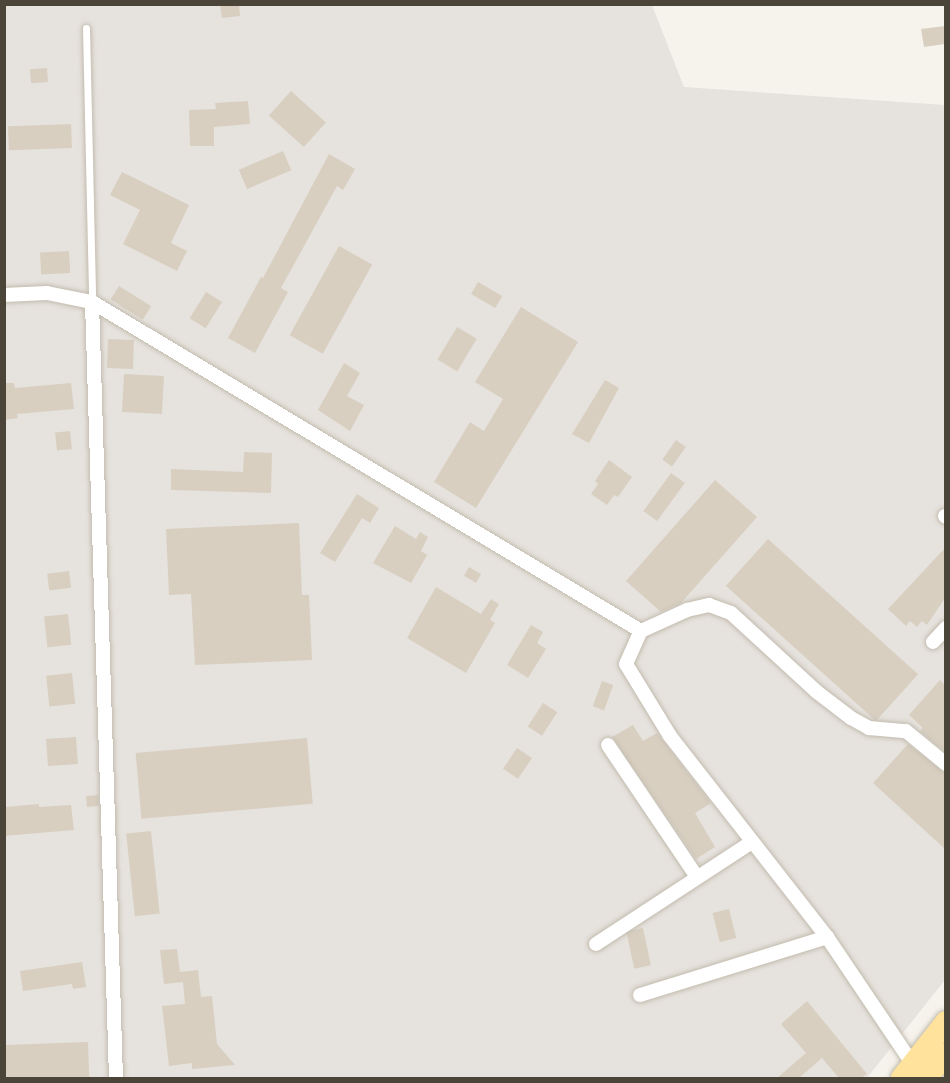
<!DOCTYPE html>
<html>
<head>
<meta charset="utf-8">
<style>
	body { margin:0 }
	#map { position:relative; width:950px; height:1083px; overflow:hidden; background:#f6f3ec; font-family:Quicksand,sans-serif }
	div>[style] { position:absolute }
	.industrial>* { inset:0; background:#e6e2dd }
	.building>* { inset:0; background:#d8cfc1; transform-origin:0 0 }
	.roads { filter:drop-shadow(0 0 2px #c2bbae) drop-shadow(0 0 2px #c2bbae) }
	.service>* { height:7px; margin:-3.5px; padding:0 3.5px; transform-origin:3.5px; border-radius:3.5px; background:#fff }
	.minor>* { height:14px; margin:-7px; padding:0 7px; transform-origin:7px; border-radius:7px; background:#fff }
	.primary>* { height:22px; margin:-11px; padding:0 11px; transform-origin:11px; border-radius:11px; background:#ffe39c }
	span { translate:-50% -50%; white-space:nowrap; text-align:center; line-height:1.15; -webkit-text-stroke:4.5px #fff; paint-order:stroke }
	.frame { position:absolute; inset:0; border:6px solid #4b4439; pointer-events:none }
</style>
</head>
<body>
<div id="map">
	<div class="industrial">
		<i style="clip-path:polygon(5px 5px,652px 5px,684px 87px,945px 105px,945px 980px,867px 1078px,5px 1078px)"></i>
	</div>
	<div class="building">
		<i style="clip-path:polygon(220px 4px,239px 4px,240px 16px,222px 18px)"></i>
		<i style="clip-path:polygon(945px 26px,945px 44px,924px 47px,921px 29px)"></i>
		<i style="left:47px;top:68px;width:14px;height:17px;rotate:86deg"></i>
		<i style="left:291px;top:91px;width:47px;height:33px;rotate:42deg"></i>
		<i style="clip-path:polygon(248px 101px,250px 124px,214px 127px,214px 146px,190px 146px,189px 110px,216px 109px,215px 103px)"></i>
		<i style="left:71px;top:124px;width:24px;height:63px;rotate:88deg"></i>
		<i style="left:283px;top:151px;width:21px;height:48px;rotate:67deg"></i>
		<i style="clip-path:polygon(329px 154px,355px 169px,343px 190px,337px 186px,281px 288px,288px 292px,255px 353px,228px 338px,261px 277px,263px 278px)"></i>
		<i style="clip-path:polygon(122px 172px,189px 205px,171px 243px,187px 251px,177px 271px,123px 244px,140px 210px,110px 195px)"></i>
		<i style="left:339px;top:246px;width:38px;height:102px;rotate:29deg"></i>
		<i style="left:69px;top:251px;width:22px;height:29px;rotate:87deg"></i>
		<i style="left:478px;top:282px;width:28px;height:14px;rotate:30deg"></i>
		<i style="left:119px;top:286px;width:38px;height:16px;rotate:32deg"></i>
		<i style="left:206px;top:292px;width:19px;height:31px;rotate:32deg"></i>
		<i style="clip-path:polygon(521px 307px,578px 342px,476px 508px,434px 482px,470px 422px,484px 431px,503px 399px,475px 382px)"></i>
		<i style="left:457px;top:327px;width:23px;height:38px;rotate:31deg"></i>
		<i style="left:108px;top:339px;width:26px;height:29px;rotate:2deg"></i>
		<i style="clip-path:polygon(344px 363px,360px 373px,347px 396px,364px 405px,350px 431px,318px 410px)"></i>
		<i style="left:124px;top:374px;width:40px;height:38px;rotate:3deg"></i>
		<i style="clip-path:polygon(605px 380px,619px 388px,589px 443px,572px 434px)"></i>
		<i style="clip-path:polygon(4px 383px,14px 383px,15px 388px,71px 383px,74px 409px,17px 414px,18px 418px,4px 420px)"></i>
		<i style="left:70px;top:431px;width:18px;height:15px;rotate:84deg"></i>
		<i style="left:676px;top:440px;width:12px;height:24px;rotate:35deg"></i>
		<i style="clip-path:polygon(244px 452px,272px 453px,271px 493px,171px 490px,171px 469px,243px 472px)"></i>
		<i style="clip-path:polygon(609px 460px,632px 477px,618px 497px,614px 495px,607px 505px,591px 494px,598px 484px,595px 481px)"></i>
		<i style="left:671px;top:473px;width:17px;height:47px;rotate:36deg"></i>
		<i style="clip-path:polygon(715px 480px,757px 517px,681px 603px,661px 612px,626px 581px)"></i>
		<i style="clip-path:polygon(357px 494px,379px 508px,370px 523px,362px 518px,335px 562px,320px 553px)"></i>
		<i style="clip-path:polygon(299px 523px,302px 595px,309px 595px,312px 660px,195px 665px,191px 594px,169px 595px,166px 529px)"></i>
		<i style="clip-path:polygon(395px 526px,416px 539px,420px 532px,428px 537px,421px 551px,427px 555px,411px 583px,373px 563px)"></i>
		<i style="left:768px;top:539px;width:202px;height:63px;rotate:42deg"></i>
		<i style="clip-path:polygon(945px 548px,945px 598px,927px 625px,922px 621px,917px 627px,910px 621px,906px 626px,888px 609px)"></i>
		<i style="left:469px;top:567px;width:14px;height:10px;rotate:30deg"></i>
		<i style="left:69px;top:571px;width:17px;height:22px;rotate:83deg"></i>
		<i style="clip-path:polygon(436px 587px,481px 614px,491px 599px,499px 604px,490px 620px,495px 623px,466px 673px,407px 638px)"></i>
		<i style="left:68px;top:614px;width:31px;height:24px;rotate:84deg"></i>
		<i style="clip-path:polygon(531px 625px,543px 632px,537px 643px,546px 649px,528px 678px,507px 665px)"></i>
		<i style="left:72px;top:673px;width:31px;height:26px;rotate:84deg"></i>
		<i style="clip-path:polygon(940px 680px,945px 685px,945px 752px,920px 731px,923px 728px,909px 715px)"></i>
		<i style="left:602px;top:681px;width:12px;height:27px;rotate:20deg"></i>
		<i style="left:543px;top:703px;width:17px;height:28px;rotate:33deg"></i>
		<i style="clip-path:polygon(633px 725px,643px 741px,657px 733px,711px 803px,695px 813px,715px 847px,696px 859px,612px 737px)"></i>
		<i style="left:76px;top:737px;width:27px;height:30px;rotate:86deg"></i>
		<i style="left:307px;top:738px;width:66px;height:172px;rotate:85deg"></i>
		<i style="clip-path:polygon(908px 744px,945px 773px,945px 849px,873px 783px)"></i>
		<i style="left:517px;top:748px;width:18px;height:25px;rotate:34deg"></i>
		<i style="left:98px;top:795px;width:11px;height:12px;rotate:85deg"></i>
		<i style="clip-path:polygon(39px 804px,39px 807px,71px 805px,74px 830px,4px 836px,4px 807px)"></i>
		<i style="left:151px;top:831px;width:83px;height:25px;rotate:84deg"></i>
		<i style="left:729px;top:909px;width:30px;height:17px;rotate:76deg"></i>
		<i style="left:643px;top:928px;width:38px;height:17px;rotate:78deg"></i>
		<i style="clip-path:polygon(177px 949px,180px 972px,198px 970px,201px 997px,212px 996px,217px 1044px,235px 1065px,192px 1069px,192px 1063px,169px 1066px,162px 1006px,185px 1004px,183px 982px,164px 984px,160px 950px)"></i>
		<i style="clip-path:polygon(82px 962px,86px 987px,73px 989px,72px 984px,23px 991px,20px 971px)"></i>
		<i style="clip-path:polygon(807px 1001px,867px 1074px,861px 1078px,839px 1078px,822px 1058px,799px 1078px,777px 1078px,806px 1053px,781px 1024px)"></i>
		<i style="left:88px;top:1042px;width:36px;height:84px;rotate:88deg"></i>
	</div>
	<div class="roads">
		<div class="service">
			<i style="left:86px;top:28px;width:274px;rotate:88.7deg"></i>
		</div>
		<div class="minor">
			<i style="left:4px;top:295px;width:43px;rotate:-2.7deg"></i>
			<i style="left:47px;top:293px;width:46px;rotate:11.3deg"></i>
			<i style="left:92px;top:302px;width:640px;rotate:30.93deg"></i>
			<i style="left:92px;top:302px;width:776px;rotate:88.23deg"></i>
			<i style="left:945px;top:516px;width:1px;rotate:45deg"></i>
			<i style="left:933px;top:642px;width:19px;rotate:-47deg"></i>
			<i style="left:608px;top:745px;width:159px;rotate:56deg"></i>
			<i style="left:596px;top:944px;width:186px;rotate:-33.2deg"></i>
			<i style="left:640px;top:995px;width:196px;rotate:-17.2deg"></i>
			<i style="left:916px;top:1069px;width:159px;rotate:-124deg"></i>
			<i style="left:827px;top:937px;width:255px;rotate:-128deg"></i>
			<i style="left:670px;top:736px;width:84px;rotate:-121.4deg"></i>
			<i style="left:626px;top:664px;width:36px;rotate:-66deg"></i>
			<i style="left:641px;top:631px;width:51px;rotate:-24.5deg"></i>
			<i style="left:687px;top:610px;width:23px;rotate:-13deg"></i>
			<i style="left:709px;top:605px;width:23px;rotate:20deg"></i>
			<i style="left:731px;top:613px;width:117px;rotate:42.6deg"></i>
			<i style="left:817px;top:692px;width:43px;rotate:37.4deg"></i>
			<i style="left:851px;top:718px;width:21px;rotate:29deg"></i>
			<i style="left:869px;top:728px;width:37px;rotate:5deg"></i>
			<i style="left:906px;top:731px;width:52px;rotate:39.5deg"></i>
		</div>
		<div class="primary">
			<i style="left:902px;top:1078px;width:71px;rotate:-51.8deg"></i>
			<i style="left:926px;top:1078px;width:31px;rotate:-50deg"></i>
		</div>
	</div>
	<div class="frame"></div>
</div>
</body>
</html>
